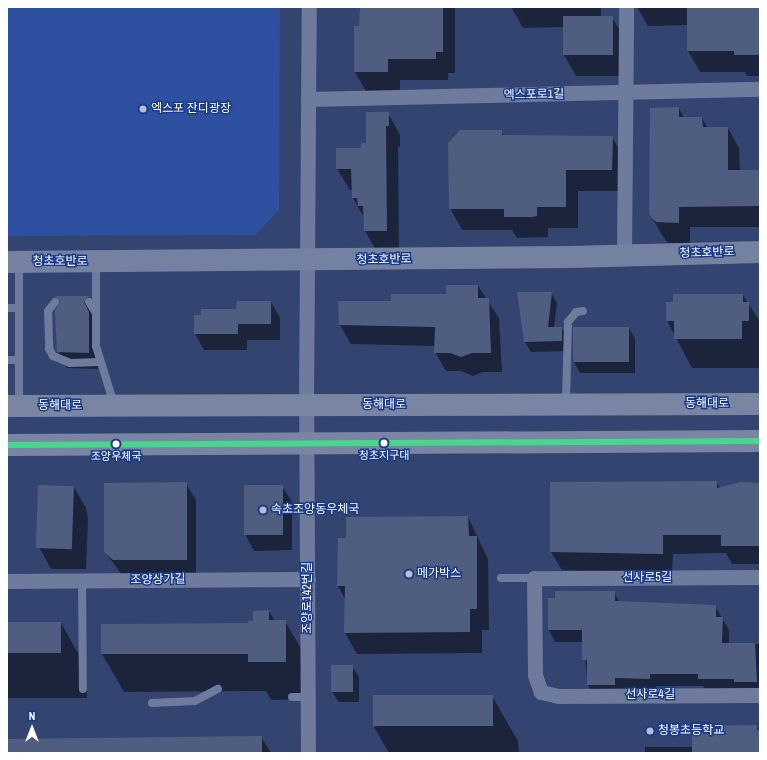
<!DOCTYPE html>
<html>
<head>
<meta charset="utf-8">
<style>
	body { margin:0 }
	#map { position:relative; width:767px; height:760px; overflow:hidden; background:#334470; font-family:"Archivo Narrow","Noto Sans KR",sans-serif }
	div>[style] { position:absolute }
	.green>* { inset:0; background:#2d50a0 }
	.shadow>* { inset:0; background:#0007 }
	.building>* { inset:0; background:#4f5d80; transform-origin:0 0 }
	.lane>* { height:8px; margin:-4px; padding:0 4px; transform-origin:4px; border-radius:4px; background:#6f7b9d }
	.street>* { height:15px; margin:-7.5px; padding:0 7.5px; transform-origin:7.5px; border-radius:7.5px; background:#6f7b9d }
	.secondary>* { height:22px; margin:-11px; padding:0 11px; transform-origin:11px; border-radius:11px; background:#7581a1 }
	.primary>* { height:22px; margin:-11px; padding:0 11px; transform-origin:11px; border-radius:11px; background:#7985a3 }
	.bus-1>* { height:6px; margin:-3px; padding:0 3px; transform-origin:3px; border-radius:3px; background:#46d78d }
	.dots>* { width:11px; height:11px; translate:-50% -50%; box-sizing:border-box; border:2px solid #193a8a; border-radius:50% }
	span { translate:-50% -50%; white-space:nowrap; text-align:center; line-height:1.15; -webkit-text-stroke:3px #193a8a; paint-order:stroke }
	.bus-label { font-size:11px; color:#fff }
	.street-label { font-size:12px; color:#fff }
	.poi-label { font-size:12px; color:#fff }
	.left { translate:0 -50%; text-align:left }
	.frame { position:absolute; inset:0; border:8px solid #fff; pointer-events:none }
	.north { position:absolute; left:12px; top:708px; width:40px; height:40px; -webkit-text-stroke:3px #193a8a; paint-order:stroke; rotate:0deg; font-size:11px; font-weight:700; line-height:16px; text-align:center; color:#fff }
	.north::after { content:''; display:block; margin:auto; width:14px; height:18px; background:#fff; clip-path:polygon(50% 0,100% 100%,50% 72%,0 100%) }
</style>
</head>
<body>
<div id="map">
	<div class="green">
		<i style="clip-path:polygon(7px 7px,280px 7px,279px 210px,255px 235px,7px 236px)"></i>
	</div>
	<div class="shadow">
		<i style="clip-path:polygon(361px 7px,455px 7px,455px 73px,448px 73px,448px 80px,400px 80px,400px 93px,367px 93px,355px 72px,355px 27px,359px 27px)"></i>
		<i style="clip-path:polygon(511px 7px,601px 7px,601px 17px,612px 17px,624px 38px,624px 76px,576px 76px,564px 55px,564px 27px,523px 28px)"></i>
		<i style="clip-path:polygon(637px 7px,760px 7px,760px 76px,747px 76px,745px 72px,700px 72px,688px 51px,687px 25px,648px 26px)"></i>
		<i style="clip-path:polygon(679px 108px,684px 118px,702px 118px,708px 128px,728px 128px,739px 148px,740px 171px,760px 171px,760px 227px,690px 227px,690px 243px,668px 243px,662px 235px,650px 214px)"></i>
		<i style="clip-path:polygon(388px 113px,400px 135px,400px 147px,398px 147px,399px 252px,377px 252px,365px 231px,365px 219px,353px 198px,353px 190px,350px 190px,337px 169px,367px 144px)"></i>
		<i style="clip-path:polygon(501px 131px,504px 136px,612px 137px,624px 158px,624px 191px,578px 191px,578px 228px,548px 228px,548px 237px,517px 238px,512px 230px,462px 230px,450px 208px)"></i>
		<i style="clip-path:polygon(478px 286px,499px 318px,502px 372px,483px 372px,473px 376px,461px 371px,446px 371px,435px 352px,435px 346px,351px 344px,340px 325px,339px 302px,392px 302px,447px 295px)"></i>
		<i style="clip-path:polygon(551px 293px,557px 303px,554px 328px,562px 328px,568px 339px,568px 351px,531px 352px,525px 342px)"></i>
		<i style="clip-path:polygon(743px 295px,760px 322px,759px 368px,692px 368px,667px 321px,667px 303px)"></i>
		<i style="clip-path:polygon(56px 297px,88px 297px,97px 312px,98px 369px,67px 368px,58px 351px,61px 304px)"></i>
		<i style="clip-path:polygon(271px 302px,280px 318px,280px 340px,247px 340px,247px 350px,204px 350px,195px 334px,237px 310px)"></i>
		<i style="clip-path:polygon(629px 328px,635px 339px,635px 373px,580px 373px,574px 362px)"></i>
		<i style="clip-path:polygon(716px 482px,720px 488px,760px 484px,760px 564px,732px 564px,726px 553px,673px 554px,672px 572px,562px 570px,551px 552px)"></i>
		<i style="clip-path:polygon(186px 484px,196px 500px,196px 576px,123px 576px,105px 552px)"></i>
		<i style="clip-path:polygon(282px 486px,292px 502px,292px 550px,254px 551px,245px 534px)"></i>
		<i style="clip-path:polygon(74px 487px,86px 508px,88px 519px,86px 569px,51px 569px,39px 547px)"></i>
		<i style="clip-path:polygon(468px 517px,488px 559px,489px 630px,482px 630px,482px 653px,357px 654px,345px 633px,345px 599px,338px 586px,347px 539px)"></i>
		<i style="clip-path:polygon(614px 592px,620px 603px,715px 606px,729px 630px,729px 644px,760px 644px,760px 693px,706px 690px,703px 686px,656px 686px,656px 690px,594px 696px,588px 685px,583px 642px,555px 642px,549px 630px,549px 599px)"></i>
		<i style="clip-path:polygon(269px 611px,275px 621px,285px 621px,307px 659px,308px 699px,271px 700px,266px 691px,124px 692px,102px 654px,102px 625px,249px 624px)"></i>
		<i style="clip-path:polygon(7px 623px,61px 623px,87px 669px,87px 698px,7px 698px)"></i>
		<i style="clip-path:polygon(352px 666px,359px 677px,359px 702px,339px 702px,332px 692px)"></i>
		<i style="clip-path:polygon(492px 696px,518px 741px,519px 753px,389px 753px,374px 727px)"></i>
		<i style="clip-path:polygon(756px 726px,760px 731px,760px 753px,645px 753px,645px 747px,693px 747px)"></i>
		<i style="clip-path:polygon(261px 737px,271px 753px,7px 753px,7px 740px)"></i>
	</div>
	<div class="building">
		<i style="clip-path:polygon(360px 7px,443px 7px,443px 52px,436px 52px,436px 59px,388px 59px,388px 72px,354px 72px,354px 26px,359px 26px)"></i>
		<i style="clip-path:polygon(687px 7px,760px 7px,760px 55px,734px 55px,734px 51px,687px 51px)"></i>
		<i style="left:563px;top:16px;width:50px;height:39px"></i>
		<i style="clip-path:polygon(679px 107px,679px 117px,702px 117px,703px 127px,728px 127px,728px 170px,760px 170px,760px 206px,679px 207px,679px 223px,656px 222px,652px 218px,649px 214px,650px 108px)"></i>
		<i style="clip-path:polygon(366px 112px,389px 112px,389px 126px,386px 126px,387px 231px,364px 231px,363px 206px,358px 206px,357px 198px,352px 198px,351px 169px,336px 169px,336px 148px,361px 148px,361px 143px,366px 143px)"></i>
		<i style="clip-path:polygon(460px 130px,502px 130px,502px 135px,613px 136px,612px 170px,566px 170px,566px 207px,537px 207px,537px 216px,532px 217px,504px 217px,504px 209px,449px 209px,448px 143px)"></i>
		<i style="clip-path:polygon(446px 285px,478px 285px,478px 298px,489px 298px,491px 353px,472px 353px,461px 357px,450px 353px,434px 353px,435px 327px,339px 325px,338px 301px,391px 301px,391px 294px,446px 294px)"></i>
		<i style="clip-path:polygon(517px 292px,552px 292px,548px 327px,562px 327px,562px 341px,524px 342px)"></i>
		<i style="clip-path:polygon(673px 294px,743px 294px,743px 302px,749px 302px,749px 321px,742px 321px,742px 339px,674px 339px,674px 321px,666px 321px,666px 302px,673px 302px)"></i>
		<i style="clip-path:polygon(55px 296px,89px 296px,84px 302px,89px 312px,89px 353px,57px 352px,55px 311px,60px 302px)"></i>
		<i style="clip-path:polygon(237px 301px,271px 301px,271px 324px,238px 324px,238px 334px,194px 334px,194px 315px,201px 315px,201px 309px,236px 309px)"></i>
		<i style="left:573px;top:327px;width:56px;height:35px"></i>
		<i style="clip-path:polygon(717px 481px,717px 488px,741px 482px,760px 483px,760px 546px,721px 546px,721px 535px,663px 535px,663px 554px,550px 552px,550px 482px)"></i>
		<i style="clip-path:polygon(187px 482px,187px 560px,113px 560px,104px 552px,104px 483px)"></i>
		<i style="left:38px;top:485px;width:36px;height:63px;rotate:2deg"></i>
		<i style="left:244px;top:485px;width:39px;height:50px"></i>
		<i style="clip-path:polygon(468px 516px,469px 536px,477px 536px,477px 609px,470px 609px,470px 632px,344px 633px,345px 586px,337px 586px,338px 538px,346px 538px,346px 517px)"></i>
		<i style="clip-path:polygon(555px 591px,615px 591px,615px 601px,716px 605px,716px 617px,723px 617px,722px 643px,755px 643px,757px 682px,734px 682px,734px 679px,698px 679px,698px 674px,650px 674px,650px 679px,615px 678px,615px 685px,587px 685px,587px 660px,582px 660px,582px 630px,548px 630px,548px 598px,555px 598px)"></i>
		<i style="clip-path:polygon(269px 610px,269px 620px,286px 620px,286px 662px,248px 662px,248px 654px,101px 654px,101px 624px,248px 623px,248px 621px,253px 621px,253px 611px)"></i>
		<i style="left:7px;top:622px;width:54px;height:31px"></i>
		<i style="left:331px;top:665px;width:22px;height:27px"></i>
		<i style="left:493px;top:695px;width:31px;height:120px;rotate:90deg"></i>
		<i style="clip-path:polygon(757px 725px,757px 730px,760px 730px,760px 753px,692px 753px,692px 726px)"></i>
		<i style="clip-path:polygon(262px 736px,262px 753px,7px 753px,7px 739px)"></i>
	</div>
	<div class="lane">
		<i style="left:96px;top:262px;width:84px;rotate:90deg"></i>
		<i style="left:96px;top:346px;width:61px;rotate:72.8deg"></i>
		<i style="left:19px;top:263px;width:142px;rotate:90deg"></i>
		<i style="left:55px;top:302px;width:11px;rotate:128deg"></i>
		<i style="left:48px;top:311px;width:38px;rotate:88deg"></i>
		<i style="left:49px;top:349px;width:8px;rotate:60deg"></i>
		<i style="left:53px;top:356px;width:18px;rotate:22deg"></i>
		<i style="left:70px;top:363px;width:30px;rotate:-2deg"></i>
		<i style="left:89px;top:302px;width:13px;rotate:58deg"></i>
		<i style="left:7px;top:308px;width:11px"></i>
		<i style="left:7px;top:360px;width:12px"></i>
		<i style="left:566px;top:403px;width:81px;rotate:-88.6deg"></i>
		<i style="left:568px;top:322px;width:13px;rotate:-51deg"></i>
		<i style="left:576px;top:312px;width:7px;rotate:-8deg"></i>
		<i style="left:501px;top:578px;width:33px"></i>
		<i style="left:82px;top:581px;width:108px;rotate:89.5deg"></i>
		<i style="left:292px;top:697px;width:16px"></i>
		<i style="left:152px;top:703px;width:43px;rotate:-2.7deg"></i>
		<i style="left:195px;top:701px;width:26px;rotate:-28deg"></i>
	</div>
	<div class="street">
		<i style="left:308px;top:99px;width:452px;rotate:-1.3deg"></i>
		<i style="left:624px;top:256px;width:249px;rotate:-89.5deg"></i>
		<i style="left:760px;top:577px;width:226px;rotate:179.7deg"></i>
		<i style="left:534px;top:578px;width:97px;rotate:89.4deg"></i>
		<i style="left:535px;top:675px;width:18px;rotate:71deg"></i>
		<i style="left:541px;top:692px;width:18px;rotate:13deg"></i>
		<i style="left:559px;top:696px;width:201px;rotate:-0.3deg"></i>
		<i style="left:7px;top:581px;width:301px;rotate:-0.4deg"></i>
		<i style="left:308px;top:753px;width:348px;rotate:-90.3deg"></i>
		<i style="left:306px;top:405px;width:398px;rotate:-89.6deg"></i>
	</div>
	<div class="secondary">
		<i style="left:7px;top:262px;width:563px;rotate:-0.51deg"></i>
		<i style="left:570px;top:257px;width:190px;rotate:-1.5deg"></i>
	</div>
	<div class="primary">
		<i style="left:7px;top:406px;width:753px;rotate:-0.15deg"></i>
		<i style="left:7px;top:445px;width:753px;rotate:-0.3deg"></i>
	</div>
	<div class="bus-1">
		<i style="left:7px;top:445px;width:753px;rotate:-0.3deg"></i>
	</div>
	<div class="dots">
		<i style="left:143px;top:109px;background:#b8becd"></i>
		<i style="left:384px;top:443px;background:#fff"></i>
		<i style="left:116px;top:444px;background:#fff"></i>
		<i style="left:263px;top:510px;background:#b8becd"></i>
		<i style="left:409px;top:574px;background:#b8becd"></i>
		<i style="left:650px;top:731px;background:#b8becd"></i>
	</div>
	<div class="bus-label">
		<span style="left:384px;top:455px">청초지구대</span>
		<span style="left:116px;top:456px">조양우체국</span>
	</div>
	<div class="street-label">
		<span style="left:534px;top:95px;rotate:-1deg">엑스포로1길</span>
		<span style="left:707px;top:253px;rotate:-2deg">청초호반로</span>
		<span style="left:384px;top:260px;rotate:-1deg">청초호반로</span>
		<span style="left:60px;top:262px">청초호반로</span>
		<span style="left:707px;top:404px">동해대로</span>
		<span style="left:384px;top:405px">동해대로</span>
		<span style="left:60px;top:406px">동해대로</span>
		<span style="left:647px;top:578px">선사로5길</span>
		<span style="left:158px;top:580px;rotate:-1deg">조양상가길</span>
		<span style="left:308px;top:598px;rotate:-90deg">조양로142번길</span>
		<span style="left:650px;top:695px">선사로4길</span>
	</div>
	<div class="poi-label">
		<span class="left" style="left:151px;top:109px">엑스포 잔디광장</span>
		<span class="left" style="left:271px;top:510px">속초조양동우체국</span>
		<span class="left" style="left:417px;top:574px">메가박스</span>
		<span class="left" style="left:658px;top:731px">청봉초등학교</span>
	</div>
	<div class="frame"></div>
	<div class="north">N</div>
</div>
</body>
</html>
